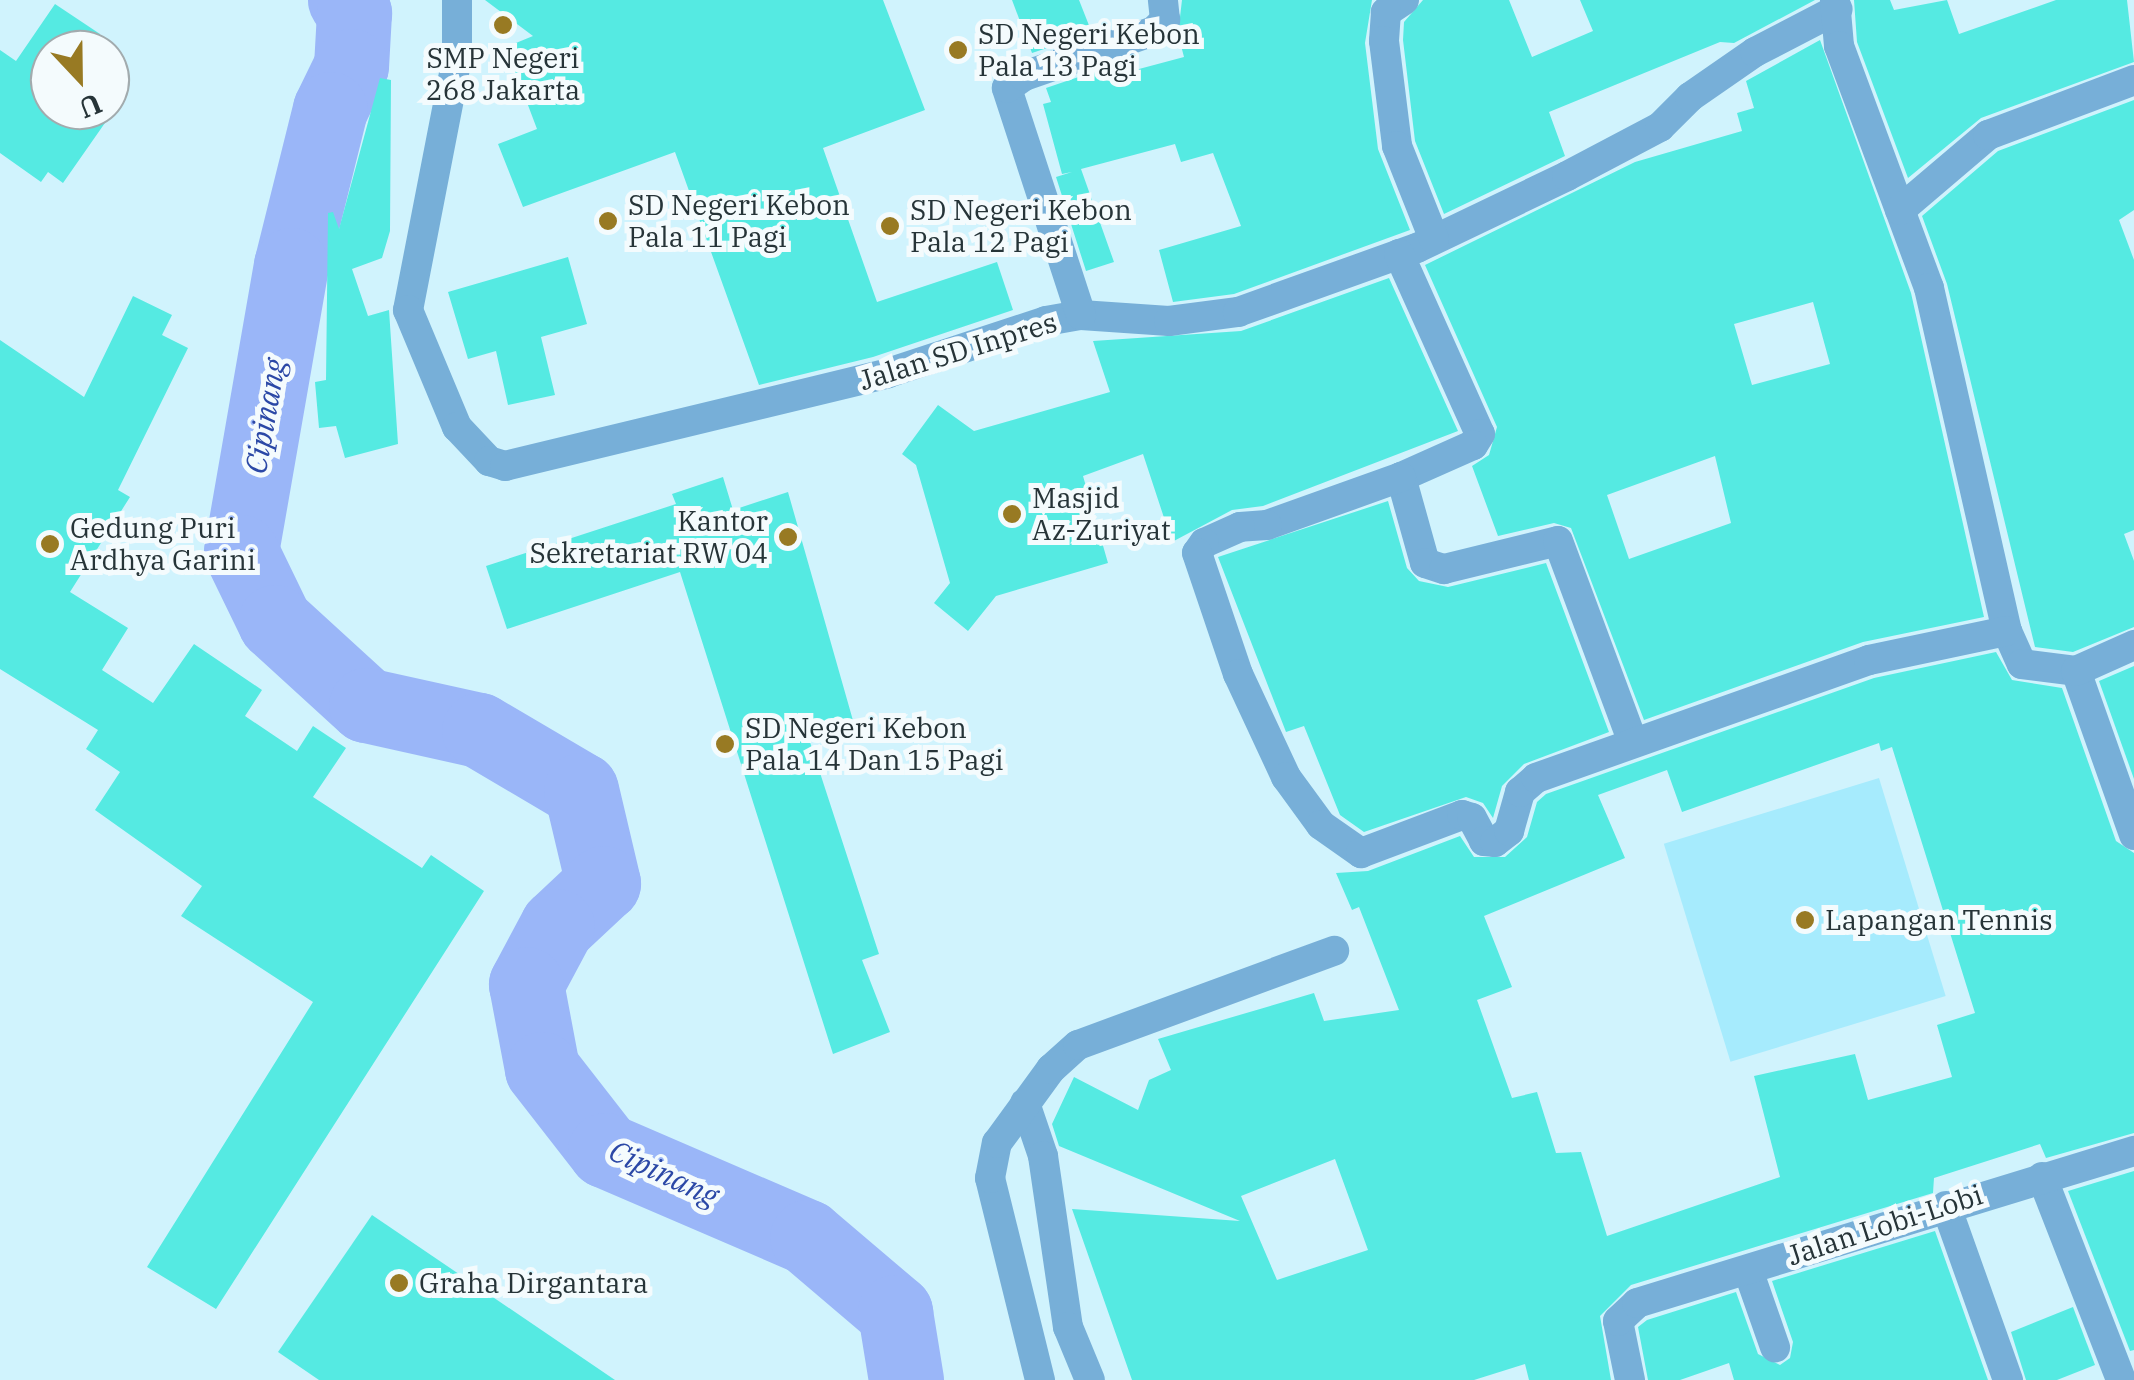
<!DOCTYPE html>
<html>
<head>
<meta charset="utf-8">
<style>
	body { margin:0 }
	#map { position:relative; width:2134px; height:1380px; overflow:hidden; background:#d0f3fd; font-family:"IBM Plex Serif",serif }
	div>[style] { position:absolute }
	.green>* { inset:0; background:#a6ebfd; transform-origin:0 0 }
	.river>* { height:75px; margin:-37.5px; padding:0 37.5px; transform-origin:37.5px; border-radius:37.5px; background:#9ab6f8 }
	.building>* { inset:0; background:#55eae2 }
	.minor>* { height:30px; margin:-15px; padding:0 15px; transform-origin:15px; border-radius:15px; background:#77afd8 }
	.dots>* { width:28px; height:28px; translate:-50% -50%; box-sizing:border-box; border:5px solid #f4fbfd; border-radius:50% }
	span { translate:-50% -50%; white-space:nowrap; text-align:center; line-height:1.15; -webkit-text-stroke:10px #f4fbfd; paint-order:stroke }
	.poi-label { font-size:28px; color:#263438 }
	.left { translate:0 -50%; text-align:left }
	.right { translate:-100% -50%; text-align:right }
	.street-label { font-size:28px; color:#263438 }
	.water-label { font-size:30px; color:#2b48a6; font-style:italic }
	.north { position:absolute; left:30px; top:30px; width:100px; height:100px; box-sizing:border-box; background:#f4fbfd; border:2px solid #a2abae; border-radius:50%; rotate:158deg; font-size:28px; font-weight:700; line-height:40px; text-align:center; color:#263438 }
	.north::after { content:''; display:block; margin:auto; width:35px; height:45px; background:#987a23; clip-path:polygon(50% 0,100% 100%,50% 72%,0 100%) }
</style>
</head>
<body>
<div id="map">
	<div class="green">
		<i style="left:1879px;top:778px;width:228px;height:225px;rotate:73deg"></i>
	</div>
	<div class="river">
		<i style="left:345px;top:0;width:16px;rotate:55deg"></i>
		<i style="left:354px;top:13px;width:53px;rotate:93.2deg"></i>
		<i style="left:351px;top:66px;width:48px;rotate:116deg"></i>
		<i style="left:330px;top:109px;width:161px;rotate:104deg"></i>
		<i style="left:291px;top:265px;width:291px;rotate:99.9deg"></i>
		<i style="left:241px;top:552px;width:78px;rotate:64.1deg"></i>
		<i style="left:275px;top:622px;width:123px;rotate:42.4deg"></i>
		<i style="left:366px;top:705px;width:116px;rotate:12.5deg"></i>
		<i style="left:479px;top:730px;width:118px;rotate:30.5deg"></i>
		<i style="left:581px;top:790px;width:96px;rotate:76.7deg"></i>
		<i style="left:603px;top:883px;width:63px;rotate:136.9deg"></i>
		<i style="left:557px;top:926px;width:66px;rotate:118.1deg"></i>
		<i style="left:526px;top:984px;width:86px;rotate:79.3deg"></i>
		<i style="left:542px;top:1069px;width:103px;rotate:52.1deg"></i>
		<i style="left:605px;top:1150px;width:220px;rotate:23.3deg"></i>
		<i style="left:807px;top:1237px;width:116px;rotate:40.4deg"></i>
		<i style="left:895px;top:1312px;width:69px;rotate:80.8deg"></i>
	</div>
	<div class="building">
		<i style="clip-path:polygon(485px 0,883px 0,925px 110px,823px 148px,877px 302px,997px 262px,1013px 310px,873px 357px,759px 385px,675px 152px,523px 207px,498px 144px,537px 129px,506px 47px,533px 36px)"></i>
		<i style="clip-path:polygon(1012px 0,1079px 0,1092px 33px,1032px 53px)"></i>
		<i style="clip-path:polygon(1182px 0,1372px 0,1365px 43px,1378px 149px,1410px 230px,1234px 294px,1173px 302px,1159px 250px,1241px 226px,1213px 153px,1181px 162px,1175px 144px,1081px 169px,1114px 262px,1086px 271px,1056px 177px,1072px 172px,1062px 174px,1043px 104px,1051px 102px,1046px 88px,1105px 68px,1109px 77px,1184px 57px,1178px 34px)"></i>
		<i style="clip-path:polygon(1423px 0,1509px 0,1532px 57px,1593px 31px,1580px 0,1815px 0,1734px 43px,1720px 42px,1549px 112px,1565px 156px,1444px 214px,1415px 141px,1403px 40px,1404px 22px)"></i>
		<i style="clip-path:polygon(1854px 0,1890px 0,1894px 10px,1947px 0,1959px 34px,2056px 0,2127px 0,2134px 62px,1981px 118px,1908px 178px,1857px 42px)"></i>
		<i style="clip-path:polygon(55px 4px,100px 34px,89px 50px,50px 50px,47px 110px,114px 110px,63px 183px,48px 172px,41px 182px,0 153px,0 50px,16px 61px)"></i>
		<i style="clip-path:polygon(evenodd,1820px 40px,1911px 293px,1984px 617px,1863px 642px,1644px 720px,1571px 528px,1554px 523px,1498px 536px,1472px 466px,1489px 455px,1497px 427px,1425px 265px,1635px 162px,1742px 131px,1737px 113px,1754px 108px,1746px 81px,1820px 40px,1813px 302px,1830px 364px,1752px 385px,1734px 324px,1813px 302px,1820px 40px,1715px 456px,1731px 523px,1629px 559px,1607px 495px,1715px 456px)"></i>
		<i style="clip-path:polygon(380px 78px,391px 80px,390px 231px,382px 258px,352px 269px,368px 316px,389px 310px,398px 444px,345px 458px,336px 426px,319px 428px,315px 382px,326px 380px,328px 213px,333px 212px,339px 229px)"></i>
		<i style="clip-path:polygon(2134px 100px,2134px 210px,2119px 220px,2134px 260px,2134px 530px,2124px 534px,2134px 561px,2134px 627px,2073px 652px,2035px 647px,1947px 284px,1922px 216px,1998px 151px)"></i>
		<i style="clip-path:polygon(568px 257px,587px 324px,541px 337px,555px 395px,508px 405px,496px 351px,468px 359px,448px 292px)"></i>
		<i style="clip-path:polygon(1389px 278px,1458px 431px,1263px 506px,1232px 510px,1172px 542px,1143px 454px,1083px 476px,1108px 563px,996px 596px,968px 631px,934px 603px,950px 583px,916px 465px,902px 454px,938px 405px,974px 431px,1110px 392px,1093px 341px,1241px 331px)"></i>
		<i style="clip-path:polygon(133px 296px,172px 315px,162px 335px,188px 348px,118px 490px,130px 497px,70px 592px,128px 628px,102px 670px,153px 703px,194px 644px,262px 690px,245px 716px,297px 751px,313px 726px,346px 748px,313px 797px,422px 868px,431px 855px,484px 891px,216px 1309px,147px 1267px,313px 1002px,181px 916px,202px 886px,95px 810px,120px 772px,86px 749px,98px 730px,0 669px,0 340px,84px 397px)"></i>
		<i style="clip-path:polygon(723px 477px,733px 510px,788px 492px,854px 724px,809px 739px,879px 954px,862px 960px,890px 1032px,833px 1054px,680px 572px,507px 629px,486px 566px,676px 504px,672px 494px)"></i>
		<i style="clip-path:polygon(1388px 501px,1407px 568px,1419px 581px,1448px 587px,1546px 563px,1609px 732px,1524px 764px,1502px 786px,1493px 818px,1483px 803px,1466px 797px,1364px 832px,1340px 815px,1304px 726px,1286px 732px,1218px 557px)"></i>
		<i style="clip-path:polygon(evenodd,1996px 652px,2012px 680px,2062px 688px,2116px 841px,2134px 853px,2134px 1133px,2046px 1158px,2040px 1144px,1934px 1178px,1933px 1193px,1631px 1285px,1600px 1316px,1611px 1380px,1529px 1380px,1525px 1364px,1474px 1380px,1132px 1380px,1072px 1209px,1240px 1221px,1059px 1146px,1052px 1124px,1074px 1077px,1138px 1110px,1149px 1080px,1171px 1070px,1158px 1039px,1314px 993px,1324px 1021px,1399px 1010px,1359px 907px,1352px 910px,1336px 873px,1368px 871px,1460px 836px,1474px 857px,1505px 857px,1527px 837px,1537px 802px,1546px 794px,1874px 678px,1996px 652px,1879px 743px,1881px 751px,1892px 747px,1975px 1013px,1937px 1025px,1952px 1077px,1868px 1100px,1855px 1054px,1754px 1076px,1780px 1177px,1607px 1236px,1581px 1152px,1556px 1153px,1537px 1092px,1512px 1098px,1477px 1000px,1512px 987px,1484px 916px,1625px 858px,1598px 795px,1667px 770px,1682px 812px,1879px 743px,1996px 652px,1335px 1159px,1368px 1250px,1277px 1280px,1241px 1196px,1335px 1159px)"></i>
		<i style="clip-path:polygon(2134px 666px,2134px 779px,2099px 681px)"></i>
		<i style="clip-path:polygon(2134px 1171px,2134px 1350px,2130px 1351px,2068px 1191px)"></i>
		<i style="clip-path:polygon(372px 1215px,615px 1380px,319px 1380px,278px 1352px)"></i>
		<i style="clip-path:polygon(1935px 1231px,1988px 1380px,1734px 1380px,1729px 1363px,1680px 1380px,1648px 1380px,1638px 1327px,1647px 1320px,1736px 1292px,1758px 1354px,1780px 1365px,1790px 1358px,1793px 1342px,1772px 1281px)"></i>
		<i style="clip-path:polygon(2073px 1307px,2095px 1365px,2057px 1380px,2026px 1380px,2011px 1332px)"></i>
	</div>
	<div class="minor">
		<i style="left:457px;top:0;width:58px;rotate:90deg"></i>
		<i style="left:457px;top:58px;width:257px;rotate:101deg"></i>
		<i style="left:408px;top:310px;width:127px;rotate:67.3deg"></i>
		<i style="left:457px;top:427px;width:47px;rotate:46.7deg"></i>
		<i style="left:489px;top:461px;width:17px;rotate:17deg"></i>
		<i style="left:505px;top:466px;width:394px;rotate:-13.6deg"></i>
		<i style="left:888px;top:373px;width:166px;rotate:-18.2deg"></i>
		<i style="left:1046px;top:321px;width:36px;rotate:-10deg"></i>
		<i style="left:1081px;top:315px;width:88px;rotate:3.9deg"></i>
		<i style="left:1169px;top:321px;width:70px;rotate:-7.4deg"></i>
		<i style="left:1238px;top:312px;width:190px;rotate:-19.7deg"></i>
		<i style="left:1417px;top:248px;width:166px;rotate:-25.6deg"></i>
		<i style="left:1567px;top:176px;width:105px;rotate:-27.8deg"></i>
		<i style="left:1660px;top:127px;width:42px;rotate:-45deg"></i>
		<i style="left:1690px;top:97px;width:79px;rotate:-34.7deg"></i>
		<i style="left:1755px;top:52px;width:93px;rotate:-27.4deg"></i>
		<i style="left:1404px;top:0;width:22px;rotate:146deg"></i>
		<i style="left:1386px;top:12px;width:29px;rotate:94deg"></i>
		<i style="left:1384px;top:41px;width:106px;rotate:82.9deg"></i>
		<i style="left:1397px;top:146px;width:100px;rotate:68.3deg"></i>
		<i style="left:1835px;top:0;width:46px;rotate:85deg"></i>
		<i style="left:1839px;top:46px;width:258px;rotate:69.6deg"></i>
		<i style="left:1929px;top:288px;width:352px;rotate:77.2deg"></i>
		<i style="left:2007px;top:631px;width:36px;rotate:66deg"></i>
		<i style="left:2022px;top:664px;width:54px;rotate:7.4deg"></i>
		<i style="left:2076px;top:671px;width:174px;rotate:70.5deg"></i>
		<i style="left:1900px;top:210px;width:116px;rotate:-40.4deg"></i>
		<i style="left:1988px;top:135px;width:156px;rotate:-20.6deg"></i>
		<i style="left:1399px;top:254px;width:197px;rotate:65.8deg"></i>
		<i style="left:1480px;top:434px;width:13px;rotate:122deg"></i>
		<i style="left:1473px;top:445px;width:79px;rotate:156deg"></i>
		<i style="left:1401px;top:477px;width:89px;rotate:74.4deg"></i>
		<i style="left:1425px;top:563px;width:20px;rotate:18deg"></i>
		<i style="left:1444px;top:569px;width:117px;rotate:-13.8deg"></i>
		<i style="left:1558px;top:541px;width:215px;rotate:69.6deg"></i>
		<i style="left:1081px;top:315px;width:239px;rotate:-108.1deg"></i>
		<i style="left:1007px;top:88px;width:21px;rotate:-35deg"></i>
		<i style="left:1024px;top:76px;width:138px;rotate:-19.1deg"></i>
		<i style="left:1154px;top:31px;width:16px;rotate:-45deg"></i>
		<i style="left:1165px;top:20px;width:20px;rotate:-96deg"></i>
		<i style="left:1401px;top:477px;width:142px;rotate:160.3deg"></i>
		<i style="left:1267px;top:525px;width:27px;rotate:176deg"></i>
		<i style="left:1240px;top:527px;width:39px;rotate:156deg"></i>
		<i style="left:1204px;top:543px;width:12px;rotate:125deg"></i>
		<i style="left:1197px;top:553px;width:128px;rotate:71.3deg"></i>
		<i style="left:1238px;top:674px;width:114px;rotate:65deg"></i>
		<i style="left:1286px;top:777px;width:59px;rotate:53.9deg"></i>
		<i style="left:1321px;top:825px;width:49px;rotate:35deg"></i>
		<i style="left:1361px;top:853px;width:108px;rotate:-20.6deg"></i>
		<i style="left:1462px;top:815px;width:10px;rotate:17deg"></i>
		<i style="left:1472px;top:818px;width:26px;rotate:62deg"></i>
		<i style="left:1484px;top:841px;width:11px;rotate:5deg"></i>
		<i style="left:1495px;top:842px;width:18px;rotate:-38deg"></i>
		<i style="left:1509px;top:831px;width:41px;rotate:-74.2deg"></i>
		<i style="left:1520px;top:792px;width:21px;rotate:-41deg"></i>
		<i style="left:1536px;top:778px;width:353px;rotate:-19.5deg"></i>
		<i style="left:1869px;top:660px;width:141px;rotate:-11.9deg"></i>
		<i style="left:2076px;top:671px;width:64px;rotate:-24.1deg"></i>
		<i style="left:1025px;top:1103px;width:56px;rotate:71.2deg"></i>
		<i style="left:1043px;top:1156px;width:173px;rotate:81.7deg"></i>
		<i style="left:1068px;top:1327px;width:57px;rotate:67.5deg"></i>
		<i style="left:2042px;top:1177px;width:218px;rotate:68.7deg"></i>
		<i style="left:1946px;top:1206px;width:185px;rotate:70.4deg"></i>
		<i style="left:1748px;top:1270px;width:82px;rotate:70.7deg"></i>
		<i style="left:1040px;top:1380px;width:208px;rotate:-103.9deg"></i>
		<i style="left:990px;top:1178px;width:36px;rotate:-79deg"></i>
		<i style="left:997px;top:1143px;width:92px;rotate:-53.9deg"></i>
		<i style="left:1051px;top:1069px;width:36px;rotate:-42deg"></i>
		<i style="left:1078px;top:1045px;width:273px;rotate:-20.2deg"></i>
		<i style="left:1630px;top:1380px;width:60px;rotate:-101.5deg"></i>
		<i style="left:1618px;top:1321px;width:26px;rotate:-43deg"></i>
		<i style="left:1637px;top:1303px;width:520px;rotate:-17.01deg"></i>
	</div>
	<div class="dots">
		<i style="left:503px;top:25px;background:#987a23"></i>
		<i style="left:958px;top:50px;background:#987a23"></i>
		<i style="left:608px;top:221px;background:#987a23"></i>
		<i style="left:890px;top:226px;background:#987a23"></i>
		<i style="left:1012px;top:514px;background:#987a23"></i>
		<i style="left:788px;top:537px;background:#987a23"></i>
		<i style="left:50px;top:544px;background:#987a23"></i>
		<i style="left:725px;top:744px;background:#987a23"></i>
		<i style="left:1805px;top:920px;background:#987a23"></i>
		<i style="left:399px;top:1283px;background:#987a23"></i>
	</div>
	<div class="poi-label">
		<span class="left" style="left:978px;top:50px">SD Negeri Kebon<br>Pala 13 Pagi</span>
		<span style="left:503px;top:74px">SMP Negeri<br>268 Jakarta</span>
		<span class="left" style="left:628px;top:221px">SD Negeri Kebon<br>Pala 11 Pagi</span>
		<span class="left" style="left:910px;top:226px">SD Negeri Kebon<br>Pala 12 Pagi</span>
		<span class="left" style="left:1032px;top:514px">Masjid<br>Az-Zuriyat</span>
		<span class="right" style="left:768px;top:537px">Kantor<br>Sekretariat RW 04</span>
		<span class="left" style="left:70px;top:544px">Gedung Puri<br>Ardhya Garini</span>
		<span class="left" style="left:745px;top:744px">SD Negeri Kebon<br>Pala 14 Dan 15 Pagi</span>
		<span class="left" style="left:1825px;top:920px">Lapangan Tennis</span>
		<span class="left" style="left:419px;top:1283px">Graha Dirgantara</span>
	</div>
	<div class="street-label">
		<span style="left:958px;top:351px;rotate:-17deg">Jalan SD Inpres</span>
		<span style="left:1885px;top:1225px;rotate:-18deg">Jalan Lobi-Lobi</span>
	</div>
	<div class="water-label">
		<span style="left:265px;top:416px;rotate:-80deg">Cipinang</span>
		<span style="left:664px;top:1173px;rotate:25deg">Cipinang</span>
	</div>
	<div class="north">U</div>
</div>
</body>
</html>
